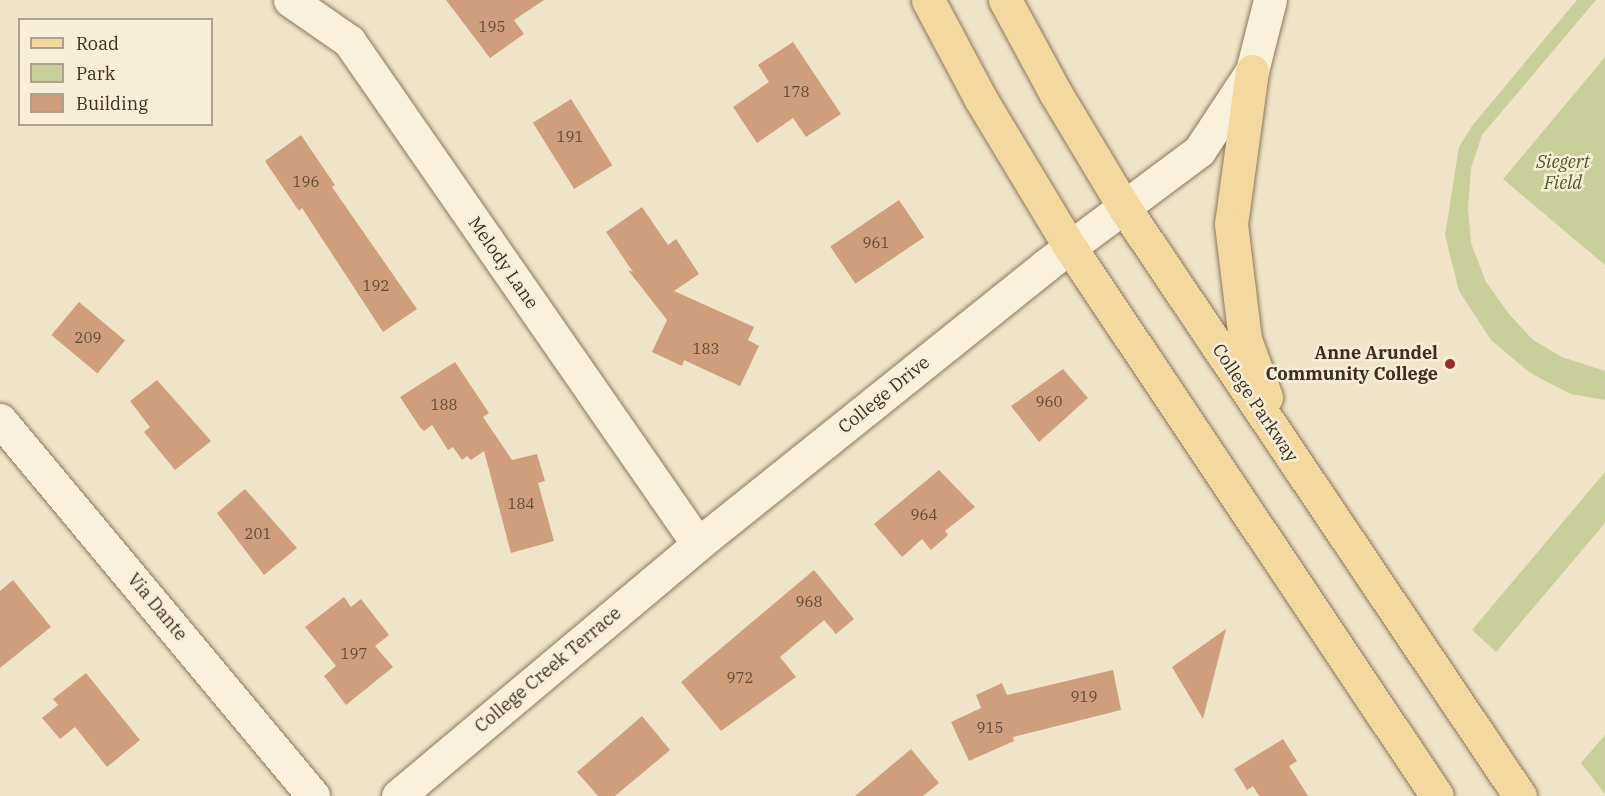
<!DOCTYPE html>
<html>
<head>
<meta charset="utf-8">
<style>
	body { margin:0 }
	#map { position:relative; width:1605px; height:796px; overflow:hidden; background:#f0e4c8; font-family:"IBM Plex Serif",serif }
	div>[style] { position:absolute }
	.green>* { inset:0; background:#c9cf9b }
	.building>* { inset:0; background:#cf9f7d; transform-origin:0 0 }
	.roads { filter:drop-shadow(0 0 2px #8d765c) drop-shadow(0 0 2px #8d765c) }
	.minor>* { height:33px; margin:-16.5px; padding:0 16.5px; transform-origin:16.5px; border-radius:16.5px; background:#faf1dc }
	.major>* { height:33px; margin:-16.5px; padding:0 16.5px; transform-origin:16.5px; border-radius:16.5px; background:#f3d9a0 }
	.dots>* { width:16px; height:16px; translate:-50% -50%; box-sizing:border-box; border:3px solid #f7eed8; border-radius:50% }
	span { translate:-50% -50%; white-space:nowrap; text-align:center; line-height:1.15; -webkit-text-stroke:5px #f7eed8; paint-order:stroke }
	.number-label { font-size:15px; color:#624a37 }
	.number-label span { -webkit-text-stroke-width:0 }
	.park-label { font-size:18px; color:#4d5a26; font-style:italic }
	.street-label { font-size:18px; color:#3d2e20 }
	.poi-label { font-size:18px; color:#3d2e20; font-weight:700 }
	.right { translate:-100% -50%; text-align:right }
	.legend { position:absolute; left:18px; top:18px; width:195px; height:108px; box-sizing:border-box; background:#f7eed8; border:2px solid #ada18e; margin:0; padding:8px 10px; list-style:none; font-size:18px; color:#3d2e20 }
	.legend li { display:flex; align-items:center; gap:12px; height:30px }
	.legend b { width:30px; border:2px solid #ada18e }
</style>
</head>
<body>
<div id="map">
	<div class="green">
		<i style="clip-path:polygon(1577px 0,1596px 0,1482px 135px,1471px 168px,1468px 209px,1471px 243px,1486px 282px,1509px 314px,1533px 340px,1562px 357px,1605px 371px,1605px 400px,1571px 394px,1551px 384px,1529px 372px,1491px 340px,1459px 291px,1445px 235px,1459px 147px,1472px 126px)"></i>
		<i style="clip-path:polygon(1605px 57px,1605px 265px,1503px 179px)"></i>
		<i style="clip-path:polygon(1605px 472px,1605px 523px,1496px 652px,1472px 630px)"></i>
		<i style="clip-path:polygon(1605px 735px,1605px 794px,1581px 763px)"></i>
	</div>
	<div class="building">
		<i style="clip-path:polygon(446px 0,544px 0,514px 20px,524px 34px,490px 58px)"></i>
		<i style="clip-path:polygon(793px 42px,841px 114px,806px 137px,793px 118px,757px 143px,733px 107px,769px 82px,758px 65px)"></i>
		<i style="left:571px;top:99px;width:78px;height:45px;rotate:58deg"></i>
		<i style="clip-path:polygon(301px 135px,335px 185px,332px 187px,417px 309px,383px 332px,302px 208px,299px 211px,265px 161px)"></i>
		<i style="left:899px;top:200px;width:45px;height:83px;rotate:56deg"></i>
		<i style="clip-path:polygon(642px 207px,668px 245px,676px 239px,699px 274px,674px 291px,754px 327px,748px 340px,759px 346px,740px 386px,684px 360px,682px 366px,652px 352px,667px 320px,628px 270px,633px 272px,606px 232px)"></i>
		<i style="left:79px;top:302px;width:60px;height:43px;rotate:40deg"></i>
		<i style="clip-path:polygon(455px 362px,489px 413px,483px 417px,512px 460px,537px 454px,545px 481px,538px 483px,554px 541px,511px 553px,484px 451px,471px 460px,467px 456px,462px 460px,453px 447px,448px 450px,432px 425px,424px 431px,419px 426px,400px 397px)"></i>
		<i style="clip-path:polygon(1063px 369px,1088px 398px,1039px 442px,1011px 406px)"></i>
		<i style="clip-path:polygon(157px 380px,211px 441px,175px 470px,144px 432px,150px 427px,130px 401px)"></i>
		<i style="clip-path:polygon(939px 470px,975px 507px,945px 531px,948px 535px,931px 550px,922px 539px,902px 557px,874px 524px)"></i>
		<i style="clip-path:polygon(245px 489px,297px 548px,264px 575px,217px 513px)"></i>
		<i style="clip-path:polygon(814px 570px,854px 619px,836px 634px,824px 620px,780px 657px,796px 677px,721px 731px,681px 682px)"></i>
		<i style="clip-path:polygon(13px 580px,51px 627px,0 668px,0 591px)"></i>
		<i style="clip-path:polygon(344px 597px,351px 607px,361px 599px,389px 635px,375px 646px,393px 667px,346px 705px,324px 676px,336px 666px,305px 627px)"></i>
		<i style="clip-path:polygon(1226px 629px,1203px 719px,1172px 667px)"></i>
		<i style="clip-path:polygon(1113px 670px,1121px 710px,1013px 737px,1014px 741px,969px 761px,951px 722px,981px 708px,976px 695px,1002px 683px,1007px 695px)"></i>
		<i style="clip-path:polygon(86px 673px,140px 740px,107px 767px,75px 727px,60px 739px,42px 718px,58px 705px,53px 699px)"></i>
		<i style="clip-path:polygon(642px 716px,670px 750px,615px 796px,598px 796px,577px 772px)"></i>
		<i style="clip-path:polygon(1283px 739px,1297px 761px,1289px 766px,1308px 796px,1259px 796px,1253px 786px,1247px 790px,1234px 769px)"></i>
		<i style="clip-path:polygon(911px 749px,939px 783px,923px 796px,855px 796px)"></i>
	</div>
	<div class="roads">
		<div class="minor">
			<i style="left:290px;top:0;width:72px;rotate:34.8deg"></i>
			<i style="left:349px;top:41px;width:612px;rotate:55.25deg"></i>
			<i style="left:0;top:420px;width:489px;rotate:50.2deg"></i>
			<i style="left:398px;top:796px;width:392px;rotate:-40deg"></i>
			<i style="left:698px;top:544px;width:446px;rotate:-38.7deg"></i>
			<i style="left:1046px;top:265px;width:191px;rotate:-36.7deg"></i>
			<i style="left:1199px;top:151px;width:96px;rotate:-56.5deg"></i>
			<i style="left:1252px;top:71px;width:73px;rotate:-75.8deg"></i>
		</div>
		<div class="major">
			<i style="left:928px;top:0;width:111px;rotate:62deg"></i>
			<i style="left:980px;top:98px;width:174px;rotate:58.9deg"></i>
			<i style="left:1070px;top:247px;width:660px;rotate:56.24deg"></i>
			<i style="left:1005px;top:0;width:107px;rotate:61.5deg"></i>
			<i style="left:1056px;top:94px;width:132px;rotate:59deg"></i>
			<i style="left:1124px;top:207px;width:710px;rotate:56.09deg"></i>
			<i style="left:1252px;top:71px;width:154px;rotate:97.8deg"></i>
			<i style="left:1231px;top:224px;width:116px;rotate:83.1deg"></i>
			<i style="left:1245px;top:339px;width:62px;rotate:70.1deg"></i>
		</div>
	</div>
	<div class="dots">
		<i style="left:1450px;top:364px;background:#9e2a2b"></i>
	</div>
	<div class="number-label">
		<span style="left:492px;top:27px">195</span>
		<span style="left:796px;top:92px">178</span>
		<span style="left:570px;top:137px">191</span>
		<span style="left:306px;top:182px">196</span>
		<span style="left:876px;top:243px">961</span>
		<span style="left:376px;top:286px">192</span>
		<span style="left:88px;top:338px">209</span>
		<span style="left:706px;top:349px">183</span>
		<span style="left:1049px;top:402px">960</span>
		<span style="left:444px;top:405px">188</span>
		<span style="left:521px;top:504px">184</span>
		<span style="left:924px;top:515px">964</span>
		<span style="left:258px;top:534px">201</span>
		<span style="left:809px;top:602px">968</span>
		<span style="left:354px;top:654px">197</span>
		<span style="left:740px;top:678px">972</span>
		<span style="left:1084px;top:697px">919</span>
		<span style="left:990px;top:728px">915</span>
	</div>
	<div class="park-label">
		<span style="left:1563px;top:173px">Siegert<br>Field</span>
	</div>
	<div class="street-label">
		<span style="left:503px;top:263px;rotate:55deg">Melody Lane</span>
		<span style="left:884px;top:395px;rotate:-39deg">College Drive</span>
		<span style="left:1255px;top:403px;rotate:56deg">College Parkway</span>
		<span style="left:157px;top:607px;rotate:50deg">Via Dante</span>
		<span style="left:548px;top:670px;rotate:-40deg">College Creek Terrace</span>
	</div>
	<div class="poi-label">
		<span class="right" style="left:1438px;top:364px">Anne Arundel<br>Community College</span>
	</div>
	<ul class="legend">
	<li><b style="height:8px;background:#f3d9a0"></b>Road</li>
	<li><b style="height:16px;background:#c9cf9b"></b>Park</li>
	<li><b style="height:16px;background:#cf9f7d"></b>Building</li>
	</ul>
</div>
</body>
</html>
